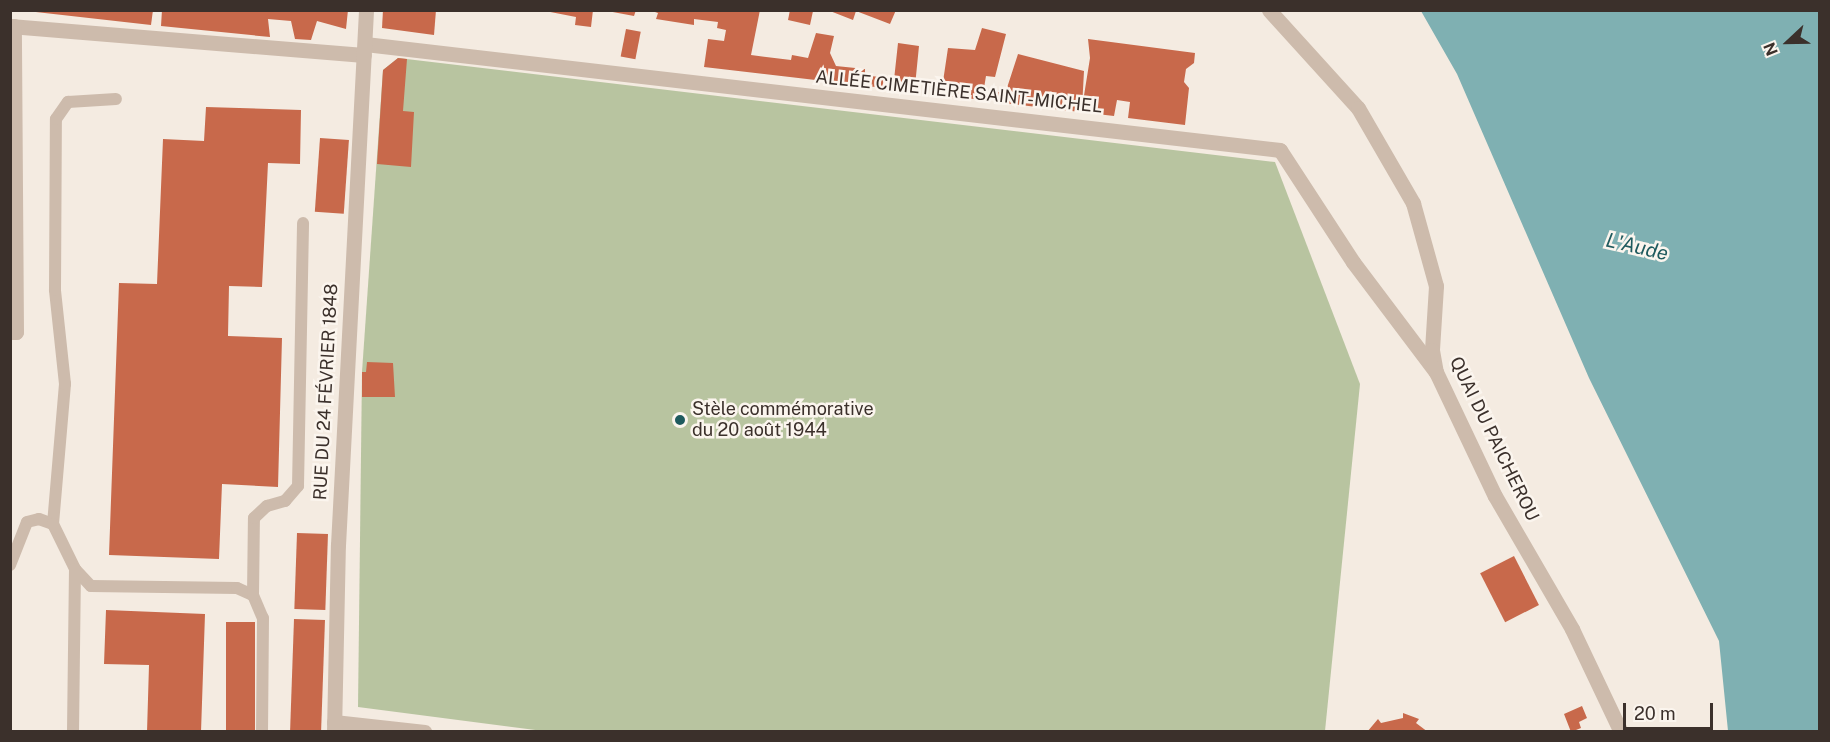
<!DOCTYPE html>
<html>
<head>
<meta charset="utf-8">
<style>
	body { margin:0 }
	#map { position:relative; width:1830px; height:742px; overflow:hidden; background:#f4ebe1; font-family:"Public Sans",sans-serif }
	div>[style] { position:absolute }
	.green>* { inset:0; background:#b8c4a0 }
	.water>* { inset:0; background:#7fb0b2 }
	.building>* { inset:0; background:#c8694b; transform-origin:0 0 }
	.lane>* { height:12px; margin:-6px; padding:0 6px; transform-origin:6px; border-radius:6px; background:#cdbbac }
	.street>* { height:15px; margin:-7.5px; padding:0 7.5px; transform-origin:7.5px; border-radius:7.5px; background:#cdbbac }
	.dots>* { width:16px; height:16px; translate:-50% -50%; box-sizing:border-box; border:3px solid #fbf5ee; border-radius:50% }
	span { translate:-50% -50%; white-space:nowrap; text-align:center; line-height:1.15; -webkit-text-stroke:5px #fbf5ee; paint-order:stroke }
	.street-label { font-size:18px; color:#3b302b }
	.poi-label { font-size:18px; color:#3b302b }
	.left { translate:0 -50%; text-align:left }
	.water-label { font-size:20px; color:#1f5a5e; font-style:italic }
	.frame { position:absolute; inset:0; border:12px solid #3b302b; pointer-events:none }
	.north { position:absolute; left:1758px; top:12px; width:60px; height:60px; -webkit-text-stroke:4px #fbf5ee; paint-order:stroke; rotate:248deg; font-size:16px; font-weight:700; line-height:24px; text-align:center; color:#3b302b }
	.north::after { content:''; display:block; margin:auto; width:21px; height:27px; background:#3b302b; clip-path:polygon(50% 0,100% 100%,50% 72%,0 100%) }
	.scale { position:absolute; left:1623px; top:703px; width:90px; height:27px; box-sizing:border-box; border:3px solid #3b302b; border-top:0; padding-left:8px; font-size:18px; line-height:21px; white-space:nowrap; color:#3b302b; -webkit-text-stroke:4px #fbf5ee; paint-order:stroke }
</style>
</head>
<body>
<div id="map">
	<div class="green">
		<i style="clip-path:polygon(398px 58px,1275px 162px,1360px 384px,1325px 731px,551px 732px,358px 707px,362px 372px,383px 70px)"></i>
	</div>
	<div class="water">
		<i style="clip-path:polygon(1421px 11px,1819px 11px,1819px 731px,1728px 731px,1719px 641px,1589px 378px,1457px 74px)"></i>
	</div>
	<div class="building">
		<i style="clip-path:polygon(18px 10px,153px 10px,151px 25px)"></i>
		<i style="clip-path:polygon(162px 10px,348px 10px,346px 29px,317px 21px,311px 40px,295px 39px,291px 21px,268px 19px,270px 37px,161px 26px)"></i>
		<i style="clip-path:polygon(383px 10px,436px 10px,434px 35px,382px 28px)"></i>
		<i style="clip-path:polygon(540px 10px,593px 10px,591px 27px,575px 25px,576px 17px)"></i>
		<i style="clip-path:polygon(602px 10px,636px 10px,634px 16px)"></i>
		<i style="clip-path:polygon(649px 10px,760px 10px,751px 55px,791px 60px,792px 55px,808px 58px,816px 33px,834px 36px,830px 53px,836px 66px,865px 69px,865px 75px,885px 78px,884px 88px,704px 67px,708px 39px,724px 41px,726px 30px,717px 28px,718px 22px,694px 19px,694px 25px,656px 19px,658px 13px)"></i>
		<i style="clip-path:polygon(790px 10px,813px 11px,810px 25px,788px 20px)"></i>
		<i style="clip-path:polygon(856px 10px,896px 10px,890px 24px,856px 11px,853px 20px,830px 11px)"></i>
		<i style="clip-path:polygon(982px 28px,1006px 34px,995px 77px,986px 76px,982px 100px,941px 95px,948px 48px,975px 50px)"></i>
		<i style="left:626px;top:29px;width:15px;height:28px;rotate:11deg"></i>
		<i style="clip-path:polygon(1088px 39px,1195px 53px,1194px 63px,1186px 69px,1184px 82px,1189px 88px,1185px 125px,1128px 118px,1130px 102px,1117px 100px,1114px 116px,995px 102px,998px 92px,1005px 94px,1018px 54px,1084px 71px,1082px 108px,1090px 58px)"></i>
		<i style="clip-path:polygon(898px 43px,919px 46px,915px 86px,909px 85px,908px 91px,893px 89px)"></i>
		<i style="clip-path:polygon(398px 58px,407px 59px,403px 111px,414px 112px,411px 167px,377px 164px,383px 70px)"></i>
		<i style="clip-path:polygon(206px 107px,301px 110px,300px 164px,268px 163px,262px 287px,229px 286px,228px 336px,282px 338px,278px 487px,222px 484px,219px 559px,109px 555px,119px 283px,157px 284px,163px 139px,204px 141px)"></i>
		<i style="left:320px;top:138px;width:29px;height:74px;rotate:4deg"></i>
		<i style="clip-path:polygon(367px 362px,393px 363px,395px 397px,362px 397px,362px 372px,366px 372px)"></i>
		<i style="left:297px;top:533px;width:31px;height:76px;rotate:2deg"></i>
		<i style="left:1514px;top:556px;width:55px;height:38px;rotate:63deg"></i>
		<i style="clip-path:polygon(106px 610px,205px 614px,201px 732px,147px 732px,149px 665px,104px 664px)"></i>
		<i style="left:294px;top:619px;width:31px;height:113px;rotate:2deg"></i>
		<i style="left:226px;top:622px;width:29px;height:110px"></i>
		<i style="clip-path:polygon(1582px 706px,1587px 718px,1579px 722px,1581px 728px,1571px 732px,1564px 714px)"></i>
		<i style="clip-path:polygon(1403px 713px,1419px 719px,1416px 723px,1428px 732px,1367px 732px,1378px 719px,1381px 723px,1403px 718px)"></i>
	</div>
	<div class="lane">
		<i style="left:53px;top:524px;width:141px;rotate:-85.1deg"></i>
		<i style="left:65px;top:384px;width:95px;rotate:-96.1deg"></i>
		<i style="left:55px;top:290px;width:171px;rotate:-89.7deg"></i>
		<i style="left:56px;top:119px;width:21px;rotate:-55deg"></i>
		<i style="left:68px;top:102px;width:48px;rotate:-3.6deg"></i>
		<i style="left:10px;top:565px;width:46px;rotate:-68.4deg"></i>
		<i style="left:27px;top:522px;width:12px;rotate:-14deg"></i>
		<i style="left:39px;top:519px;width:15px;rotate:20deg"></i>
		<i style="left:53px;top:524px;width:50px;rotate:63.9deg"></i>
		<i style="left:75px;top:569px;width:23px;rotate:47deg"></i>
		<i style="left:91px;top:586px;width:146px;rotate:0.8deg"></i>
		<i style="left:237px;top:588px;width:17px;rotate:24deg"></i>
		<i style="left:253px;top:595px;width:25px;rotate:67deg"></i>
		<i style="left:263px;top:618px;width:114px;rotate:90.5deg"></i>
		<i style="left:253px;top:595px;width:77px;rotate:-89.3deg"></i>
		<i style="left:254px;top:518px;width:18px;rotate:-43deg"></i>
		<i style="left:267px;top:506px;width:19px;rotate:-16deg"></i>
		<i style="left:285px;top:501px;width:20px;rotate:-49deg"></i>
		<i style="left:298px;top:486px;width:263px;rotate:-88.9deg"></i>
		<i style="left:73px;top:732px;width:163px;rotate:-89.3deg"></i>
	</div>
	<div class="street">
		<i style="left:1269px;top:10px;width:132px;rotate:47.8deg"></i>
		<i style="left:1358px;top:108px;width:110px;rotate:59.9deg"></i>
		<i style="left:1413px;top:203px;width:86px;rotate:74.5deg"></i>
		<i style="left:1436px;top:286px;width:64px;rotate:93.6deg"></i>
		<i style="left:1432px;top:350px;width:22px;rotate:80deg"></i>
		<i style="left:1436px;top:372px;width:137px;rotate:64.6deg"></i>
		<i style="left:1495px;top:496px;width:154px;rotate:59.9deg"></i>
		<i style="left:1572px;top:629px;width:114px;rotate:64.6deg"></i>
		<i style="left:10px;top:26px;width:355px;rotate:4.7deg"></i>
		<i style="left:365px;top:44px;width:921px;rotate:6.61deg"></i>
		<i style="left:1280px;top:150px;width:134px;rotate:56.9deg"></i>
		<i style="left:1353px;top:262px;width:138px;rotate:53deg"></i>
		<i style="left:10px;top:332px;width:6px"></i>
		<i style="left:16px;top:332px;width:306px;rotate:-90.4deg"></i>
		<i style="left:334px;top:722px;width:91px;rotate:6.3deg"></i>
		<i style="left:334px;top:732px;width:187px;rotate:-88.8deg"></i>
		<i style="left:338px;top:545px;width:536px;rotate:-87deg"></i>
	</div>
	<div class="dots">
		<i style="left:680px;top:420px;background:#1f5a5e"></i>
	</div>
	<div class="street-label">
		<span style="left:959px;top:92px;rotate:6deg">ALLÉE CIMETIÈRE SAINT-MICHEL</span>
		<span style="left:326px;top:392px;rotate:-87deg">RUE DU 24 FÉVRIER 1848</span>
		<span style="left:1494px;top:439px;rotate:64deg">QUAI DU PAICHEROU</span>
	</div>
	<div class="poi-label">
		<span class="left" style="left:692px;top:420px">Stèle commémorative<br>du 20 août 1944</span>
	</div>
	<div class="water-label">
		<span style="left:1637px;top:247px;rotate:13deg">L'Aude</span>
	</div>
	<div class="frame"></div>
	<div class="north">N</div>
	<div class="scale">20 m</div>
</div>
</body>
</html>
